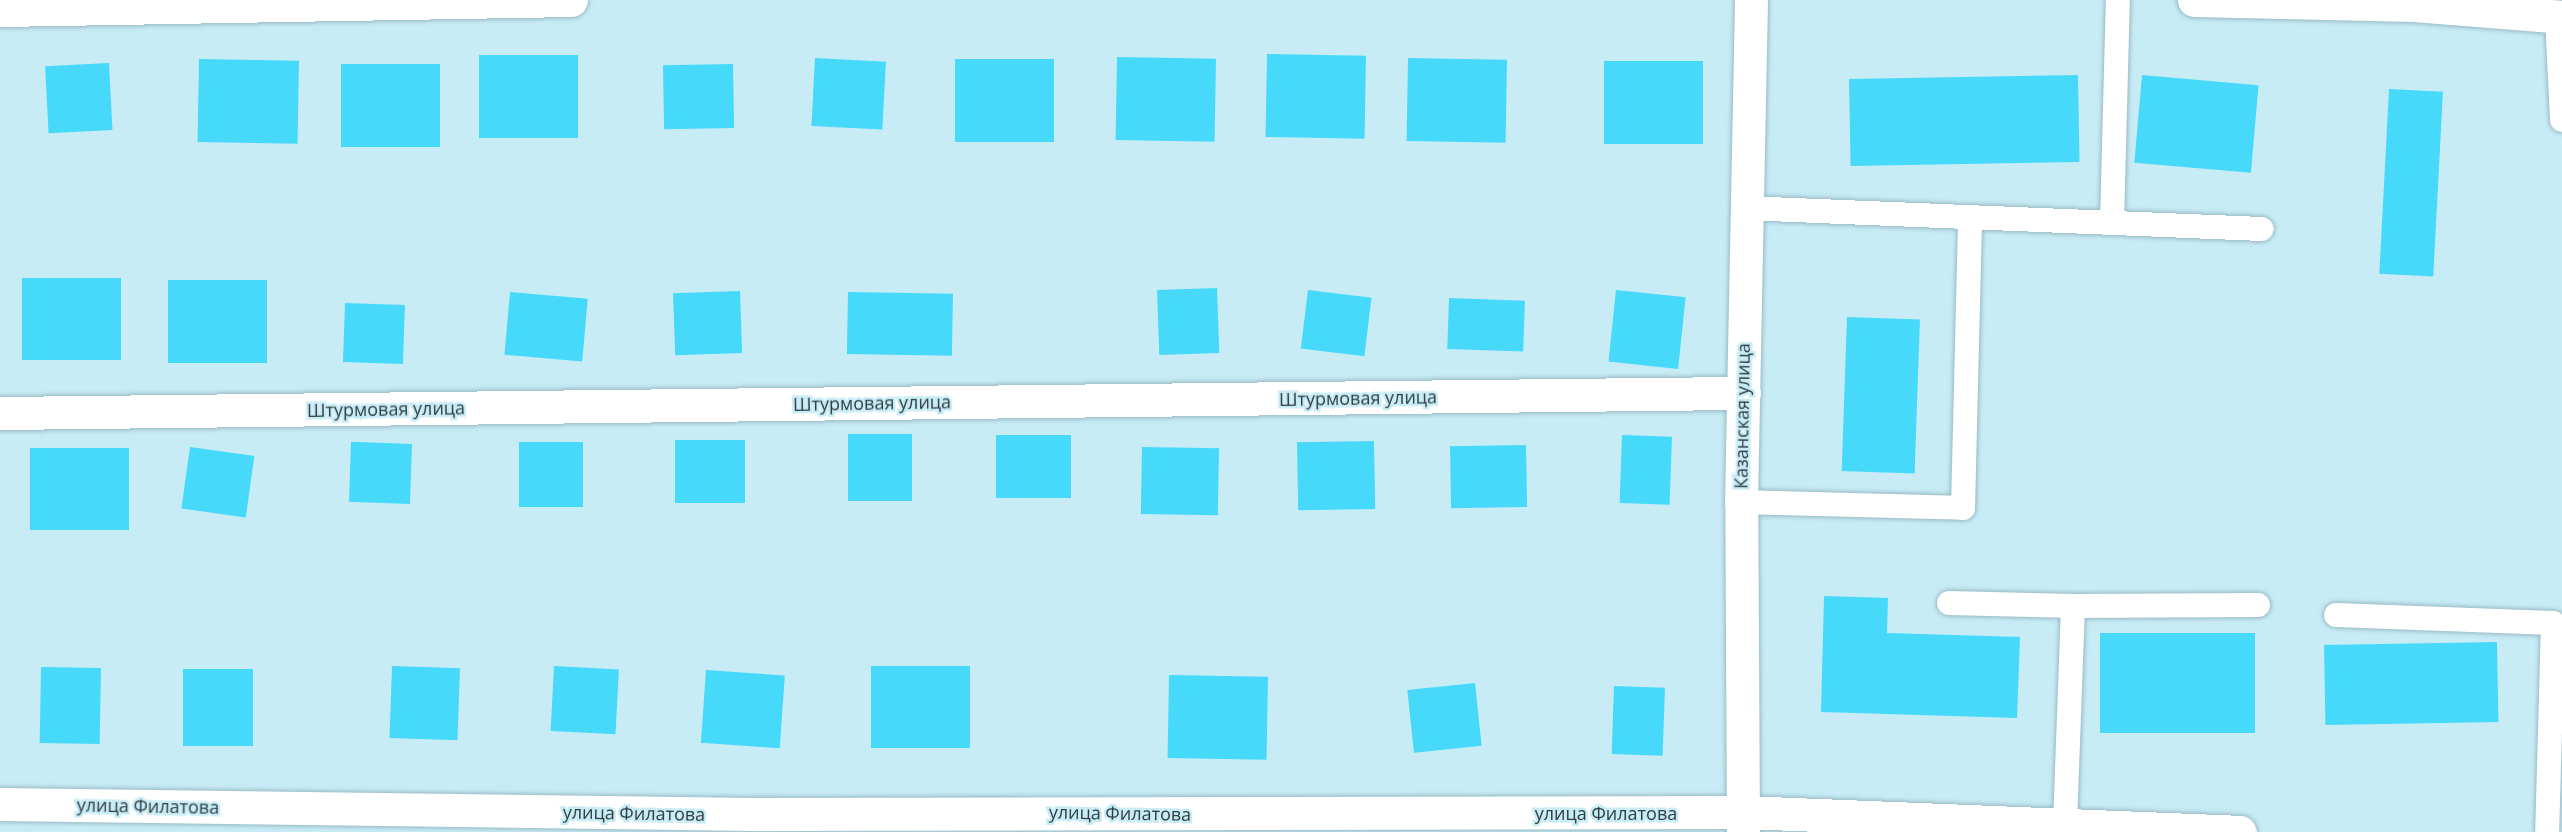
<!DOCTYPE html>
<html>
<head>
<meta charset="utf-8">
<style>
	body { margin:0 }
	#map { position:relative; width:2562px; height:832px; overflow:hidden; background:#c8ecf6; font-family:"Open Sans",sans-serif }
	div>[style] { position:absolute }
	.building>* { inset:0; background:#47d9fa; transform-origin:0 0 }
	.roads { filter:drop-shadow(0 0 2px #98bbc5) drop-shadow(0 0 2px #98bbc5) }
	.lane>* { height:24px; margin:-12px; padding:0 12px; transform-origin:12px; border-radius:12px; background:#fff }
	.street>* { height:33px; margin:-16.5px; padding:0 16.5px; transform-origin:16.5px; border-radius:16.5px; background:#fff }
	span { translate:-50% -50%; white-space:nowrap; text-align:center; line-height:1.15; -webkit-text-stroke:5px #c8ecf6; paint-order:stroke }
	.street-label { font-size:18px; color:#303e42 }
</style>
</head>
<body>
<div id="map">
	<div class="building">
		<i style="left:1267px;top:54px;width:99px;height:83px;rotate:1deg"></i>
		<i style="left:479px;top:55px;width:99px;height:83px"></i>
		<i style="left:1117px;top:57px;width:99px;height:83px;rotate:1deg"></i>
		<i style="left:815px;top:58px;width:71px;height:68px;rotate:3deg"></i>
		<i style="left:1408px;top:58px;width:99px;height:83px;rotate:1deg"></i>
		<i style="left:199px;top:59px;width:100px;height:83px;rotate:1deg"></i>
		<i style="left:955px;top:59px;width:99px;height:83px"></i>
		<i style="left:1604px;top:61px;width:99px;height:83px"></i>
		<i style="left:109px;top:63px;width:67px;height:64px;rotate:87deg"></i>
		<i style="left:341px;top:64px;width:99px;height:83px"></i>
		<i style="left:733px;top:64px;width:64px;height:70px;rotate:89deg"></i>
		<i style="left:2078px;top:75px;width:87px;height:229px;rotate:89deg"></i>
		<i style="left:2142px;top:75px;width:117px;height:88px;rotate:5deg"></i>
		<i style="left:2389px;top:89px;width:54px;height:185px;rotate:3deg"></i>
		<i style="left:22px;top:278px;width:99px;height:82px"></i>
		<i style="left:168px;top:280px;width:99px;height:83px"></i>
		<i style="left:1217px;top:288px;width:65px;height:60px;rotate:88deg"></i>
		<i style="left:1308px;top:290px;width:64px;height:59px;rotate:7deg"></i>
		<i style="left:1616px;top:290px;width:70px;height:72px;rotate:6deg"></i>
		<i style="left:740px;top:291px;width:62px;height:67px;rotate:88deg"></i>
		<i style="left:510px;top:292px;width:78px;height:63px;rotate:5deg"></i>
		<i style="left:848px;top:292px;width:105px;height:62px;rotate:1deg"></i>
		<i style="left:1449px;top:298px;width:76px;height:51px;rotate:2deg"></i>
		<i style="left:345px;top:303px;width:60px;height:59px;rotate:2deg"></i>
		<i style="left:1847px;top:317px;width:73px;height:154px;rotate:2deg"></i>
		<i style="left:848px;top:434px;width:64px;height:67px"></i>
		<i style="left:996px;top:435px;width:75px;height:63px"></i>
		<i style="left:1622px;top:435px;width:50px;height:68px;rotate:2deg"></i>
		<i style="left:745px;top:440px;width:63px;height:70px;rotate:90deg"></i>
		<i style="left:1374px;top:441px;width:68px;height:77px;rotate:89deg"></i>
		<i style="left:519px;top:442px;width:64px;height:65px"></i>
		<i style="left:412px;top:444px;width:60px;height:61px;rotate:92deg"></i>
		<i style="left:1526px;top:445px;width:62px;height:76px;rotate:89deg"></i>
		<i style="left:190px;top:447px;width:65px;height:62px;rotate:8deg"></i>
		<i style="left:1142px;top:447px;width:77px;height:67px;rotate:1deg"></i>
		<i style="left:30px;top:448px;width:99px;height:82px"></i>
		<i style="clip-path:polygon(1824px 596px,1888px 598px,1887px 633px,2020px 637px,2017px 718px,1821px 712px)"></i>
		<i style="left:2255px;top:633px;width:100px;height:155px;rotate:90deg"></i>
		<i style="left:2497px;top:642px;width:80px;height:173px;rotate:89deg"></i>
		<i style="left:392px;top:666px;width:68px;height:72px;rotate:2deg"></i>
		<i style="left:554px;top:666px;width:65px;height:65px;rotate:3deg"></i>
		<i style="left:871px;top:666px;width:99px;height:82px"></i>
		<i style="left:41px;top:667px;width:60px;height:76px;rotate:1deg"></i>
		<i style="left:183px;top:669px;width:70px;height:77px"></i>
		<i style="left:706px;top:670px;width:79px;height:73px;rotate:4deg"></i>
		<i style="left:1169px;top:675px;width:99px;height:83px;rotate:1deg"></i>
		<i style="left:1475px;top:683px;width:63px;height:68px;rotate:84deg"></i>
		<i style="left:1614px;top:686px;width:51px;height:68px;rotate:2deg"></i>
	</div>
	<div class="roads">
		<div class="lane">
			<i style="left:2557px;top:17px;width:103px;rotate:87.2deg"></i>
			<i style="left:1744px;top:208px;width:518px;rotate:2.32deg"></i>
			<i style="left:2112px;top:223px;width:223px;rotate:-88.5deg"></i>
			<i style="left:1741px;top:502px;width:222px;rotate:1.5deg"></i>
			<i style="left:1963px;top:508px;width:290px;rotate:-88.6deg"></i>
			<i style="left:1949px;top:603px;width:124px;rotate:1.4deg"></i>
			<i style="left:2073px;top:606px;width:217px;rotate:92.1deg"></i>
			<i style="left:2073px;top:606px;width:185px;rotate:-0.3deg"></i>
			<i style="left:2336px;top:615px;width:217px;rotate:2.1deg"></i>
			<i style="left:2553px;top:623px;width:209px;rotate:91.6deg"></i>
		</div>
		<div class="street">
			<i style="left:2194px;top:0;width:220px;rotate:1.3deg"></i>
			<i style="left:2414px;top:5px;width:148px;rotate:4.6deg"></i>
			<i style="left:0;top:10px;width:571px;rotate:-1deg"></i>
			<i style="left:0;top:413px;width:1744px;rotate:-0.66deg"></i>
			<i style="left:0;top:804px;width:754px;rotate:0.76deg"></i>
			<i style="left:754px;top:814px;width:990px;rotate:-0.12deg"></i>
			<i style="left:1744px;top:812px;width:496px;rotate:2.3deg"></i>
			<i style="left:1743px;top:832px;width:330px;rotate:-90.3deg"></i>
			<i style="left:1741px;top:502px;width:502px;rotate:-88.86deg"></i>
		</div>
	</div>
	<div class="street-label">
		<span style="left:1358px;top:398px;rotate:-1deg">Штурмовая улица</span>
		<span style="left:872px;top:403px;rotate:-1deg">Штурмовая улица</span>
		<span style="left:386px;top:409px;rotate:-1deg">Штурмовая улица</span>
		<span style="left:1742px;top:416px;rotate:-89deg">Казанская улица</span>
		<span style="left:148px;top:806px;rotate:1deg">улица Филатова</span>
		<span style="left:634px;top:813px;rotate:1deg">улица Филатова</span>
		<span style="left:1120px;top:813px;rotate:1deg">улица Филатова</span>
		<span style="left:1606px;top:813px">улица Филатова</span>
	</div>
</div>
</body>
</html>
